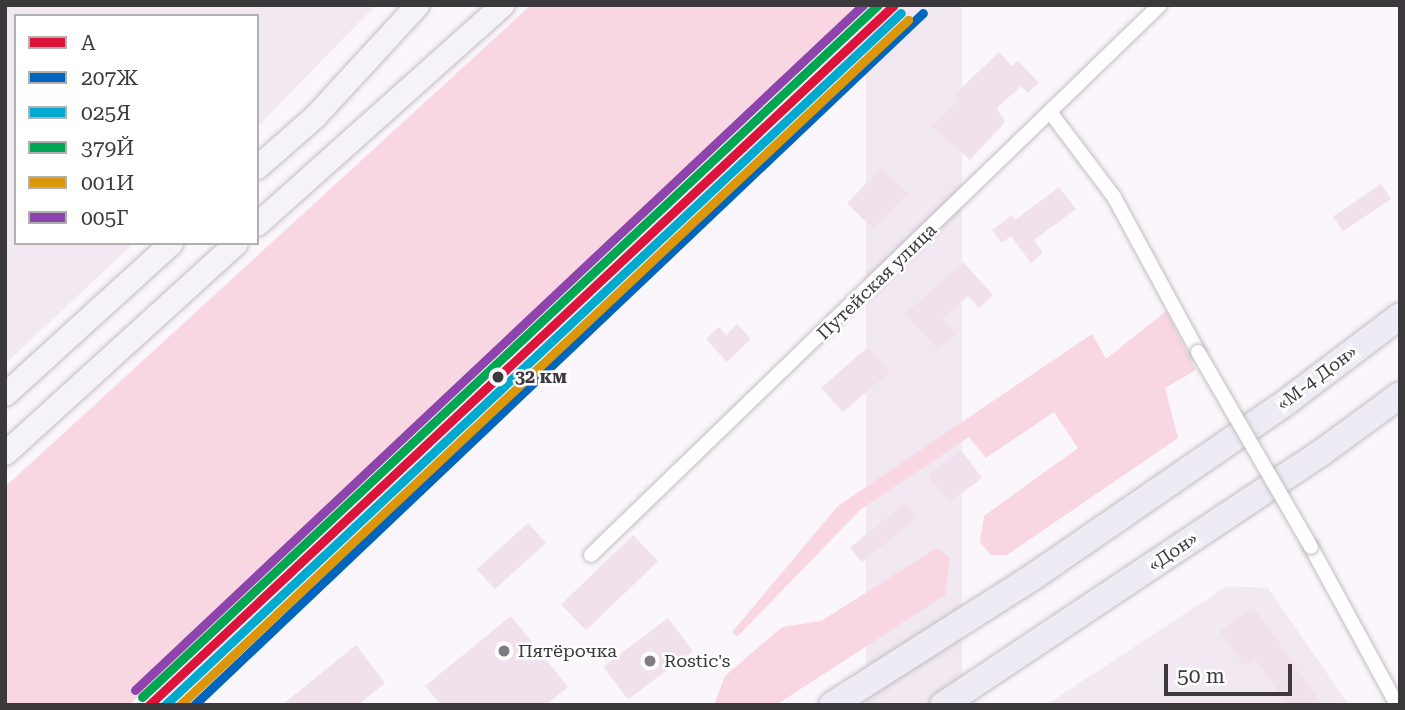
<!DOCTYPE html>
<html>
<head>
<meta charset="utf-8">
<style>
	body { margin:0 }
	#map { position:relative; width:1405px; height:710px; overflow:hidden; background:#fbf6fb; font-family:"Roboto Serif",serif }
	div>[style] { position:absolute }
	.built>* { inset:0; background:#f1e8f2; transform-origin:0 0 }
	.green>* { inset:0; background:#f8d6e2 }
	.building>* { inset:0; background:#f1e1ec; transform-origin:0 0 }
	.roads { filter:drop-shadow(0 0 2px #c0bdc0) drop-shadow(0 0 2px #c0bdc0) }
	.street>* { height:14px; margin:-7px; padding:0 7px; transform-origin:7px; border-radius:7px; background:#fefefe }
	.primary>* { height:23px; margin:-11.5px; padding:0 11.5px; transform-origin:11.5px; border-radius:11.5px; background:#f5f3f8 }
	.highway>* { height:26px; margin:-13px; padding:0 13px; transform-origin:13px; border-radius:13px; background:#efebf5 }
	.bridges { filter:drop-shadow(0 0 2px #c0bdc0) drop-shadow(0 0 2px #c0bdc0) }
	.street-bridge>* { height:14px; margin:-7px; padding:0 7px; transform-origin:7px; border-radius:7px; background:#fefefe }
	.rail-1>* { height:9px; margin:-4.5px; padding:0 4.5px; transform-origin:4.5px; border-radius:4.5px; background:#dc143c }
	.rail-2>* { height:9px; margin:-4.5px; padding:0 4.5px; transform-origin:4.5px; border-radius:4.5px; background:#0065bd }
	.rail-3>* { height:9px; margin:-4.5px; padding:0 4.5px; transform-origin:4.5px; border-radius:4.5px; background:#00a9ce }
	.rail-4>* { height:9px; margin:-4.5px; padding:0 4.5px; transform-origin:4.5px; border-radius:4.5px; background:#00a651 }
	.rail-5>* { height:9px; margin:-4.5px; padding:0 4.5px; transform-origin:4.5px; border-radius:4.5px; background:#db9609 }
	.rail-6>* { height:9px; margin:-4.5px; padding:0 4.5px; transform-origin:4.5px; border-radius:4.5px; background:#8e44ad }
	.dots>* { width:19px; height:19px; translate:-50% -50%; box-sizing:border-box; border:4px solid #fff; border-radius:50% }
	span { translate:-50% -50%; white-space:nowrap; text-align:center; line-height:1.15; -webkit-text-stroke:5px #fff; paint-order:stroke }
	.street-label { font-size:18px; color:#3c393d }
	.stop-label { font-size:18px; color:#3c393d; font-weight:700 }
	.left { translate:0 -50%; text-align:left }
	.poi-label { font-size:18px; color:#3c393d }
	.frame { position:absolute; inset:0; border:7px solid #3c393d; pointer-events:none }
	.legend { position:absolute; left:14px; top:14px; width:245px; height:231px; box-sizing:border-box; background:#fff; border:2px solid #b1b0b1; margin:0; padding:9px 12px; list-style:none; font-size:21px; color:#3c393d }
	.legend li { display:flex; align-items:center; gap:14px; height:35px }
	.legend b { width:35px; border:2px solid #b1b0b1 }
	.scale { position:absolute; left:1164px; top:664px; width:128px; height:32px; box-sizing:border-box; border:4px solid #3c393d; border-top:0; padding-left:9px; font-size:21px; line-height:24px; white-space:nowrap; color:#3c393d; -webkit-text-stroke:5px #fff; paint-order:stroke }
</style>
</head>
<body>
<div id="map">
	<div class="built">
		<i style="clip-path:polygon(5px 5px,376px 5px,257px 127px,257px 16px,16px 16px,16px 243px,134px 243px,5px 364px)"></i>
		<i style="left:866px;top:5px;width:96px;height:1016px"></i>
		<i style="clip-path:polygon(1227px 586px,1268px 588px,1349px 705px,1046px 705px)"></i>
	</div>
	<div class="green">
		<i style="clip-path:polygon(531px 5px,866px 5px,129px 705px,5px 705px,5px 487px)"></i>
		<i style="clip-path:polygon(1166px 311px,1196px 370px,1165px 388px,1178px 438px,1007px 555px,991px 555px,980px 542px,984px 516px,1078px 448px,1054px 412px,986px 458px,969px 437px,861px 509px,737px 637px,732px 632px,838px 506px,1092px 334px,1106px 359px)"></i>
		<i style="clip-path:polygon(937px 548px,950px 558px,945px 595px,776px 705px,714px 705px,725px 676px,782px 627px,821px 621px)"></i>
	</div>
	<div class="building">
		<i style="clip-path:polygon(999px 52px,1012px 66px,1018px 61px,1039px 83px,1028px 93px,1021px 86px,997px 108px,1005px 122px,970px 160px,932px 126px,960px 100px,955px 94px)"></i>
		<i style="left:881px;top:168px;width:37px;height:49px;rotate:44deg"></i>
		<i style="left:1381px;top:184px;width:18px;height:58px;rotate:56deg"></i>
		<i style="clip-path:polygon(1059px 187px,1076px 209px,1034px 240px,1043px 253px,1031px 263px,1011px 236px,1002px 243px,992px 230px,1012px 215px,1015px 220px)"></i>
		<i style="clip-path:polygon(963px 262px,993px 295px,979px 308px,968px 296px,943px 319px,956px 334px,938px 350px,905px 314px)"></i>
		<i style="clip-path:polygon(737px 324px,751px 339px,727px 362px,706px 339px,719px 327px,726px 335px)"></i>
		<i style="left:868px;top:347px;width:33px;height:62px;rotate:49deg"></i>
		<i style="left:961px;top:450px;width:35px;height:41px;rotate:53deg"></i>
		<i style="left:905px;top:503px;width:19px;height:71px;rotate:51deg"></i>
		<i style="left:528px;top:523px;width:27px;height:69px;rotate:48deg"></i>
		<i style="left:633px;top:535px;width:36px;height:100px;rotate:46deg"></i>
		<i style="clip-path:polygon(1254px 607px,1322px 705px,1287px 705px,1255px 658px,1244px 666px,1220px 631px)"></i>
		<i style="clip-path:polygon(511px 616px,568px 687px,546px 705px,441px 705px,425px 686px)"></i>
		<i style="left:668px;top:618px;width:41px;height:81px;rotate:53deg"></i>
		<i style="clip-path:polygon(356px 645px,385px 683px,358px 705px,282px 705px)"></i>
	</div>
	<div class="roads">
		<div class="street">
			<i style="left:1050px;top:112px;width:106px;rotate:53deg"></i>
			<i style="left:1114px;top:197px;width:176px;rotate:61.5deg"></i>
			<i style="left:1311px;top:547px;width:180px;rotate:61.4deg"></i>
			<i style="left:591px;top:555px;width:791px;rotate:-44.03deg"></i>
		</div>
		<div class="primary">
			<i style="left:257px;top:167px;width:76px;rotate:-41.3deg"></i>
			<i style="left:314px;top:117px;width:152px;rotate:-47.4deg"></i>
			<i style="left:257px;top:224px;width:329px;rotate:-41.8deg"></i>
			<i style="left:5px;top:394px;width:224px;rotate:-42.3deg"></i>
			<i style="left:5px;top:453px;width:312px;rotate:-42.3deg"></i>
		</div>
		<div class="highway">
			<i style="left:832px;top:705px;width:235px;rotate:-32.5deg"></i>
			<i style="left:1030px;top:579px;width:315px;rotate:-34.6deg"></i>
			<i style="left:1289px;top:400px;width:139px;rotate:-37.1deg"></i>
			<i style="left:943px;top:705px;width:454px;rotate:-33.7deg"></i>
			<i style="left:1321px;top:453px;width:98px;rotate:-36.3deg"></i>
		</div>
	</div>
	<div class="bridges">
		<div class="street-bridge">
			<i style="left:1198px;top:352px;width:225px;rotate:59.9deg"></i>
		</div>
	</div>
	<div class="rail-1">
		<i style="left:149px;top:705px;width:1022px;rotate:-43.22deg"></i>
	</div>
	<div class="rail-2">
		<i style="left:194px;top:705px;width:1005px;rotate:-43.51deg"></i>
	</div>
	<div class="rail-3">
		<i style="left:165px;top:705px;width:1010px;rotate:-43.24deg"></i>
	</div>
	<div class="rail-4">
		<i style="left:142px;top:697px;width:1010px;rotate:-43.24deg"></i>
	</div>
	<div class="rail-5">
		<i style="left:180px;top:705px;width:1000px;rotate:-43.26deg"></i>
	</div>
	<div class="rail-6">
		<i style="left:135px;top:690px;width:1000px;rotate:-43.26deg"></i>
	</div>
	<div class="dots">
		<i style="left:498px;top:377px;background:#3c393d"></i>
		<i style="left:504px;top:651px;background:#7f7b80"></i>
		<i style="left:650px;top:661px;background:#7f7b80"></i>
	</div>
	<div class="street-label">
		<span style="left:877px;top:282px;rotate:-44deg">Путейская улица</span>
		<span style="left:1317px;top:378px;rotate:-37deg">«М-4 Дон»</span>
		<span style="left:1173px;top:552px;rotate:-34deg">«Дон»</span>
	</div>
	<div class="stop-label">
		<span class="left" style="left:515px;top:377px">32 км</span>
	</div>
	<div class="poi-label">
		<span class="left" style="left:518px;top:651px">Пятёрочка</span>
		<span class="left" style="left:664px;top:661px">Rostic's</span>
	</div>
	<div class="frame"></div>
	<ul class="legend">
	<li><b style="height:9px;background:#dc143c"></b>A</li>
	<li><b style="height:9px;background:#0065bd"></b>207Ж</li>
	<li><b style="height:9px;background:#00a9ce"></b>025Я</li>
	<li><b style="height:9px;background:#00a651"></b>379Й</li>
	<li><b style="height:9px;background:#db9609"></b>001И</li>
	<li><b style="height:9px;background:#8e44ad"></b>005Г</li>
	</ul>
	<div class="scale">50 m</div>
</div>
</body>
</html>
